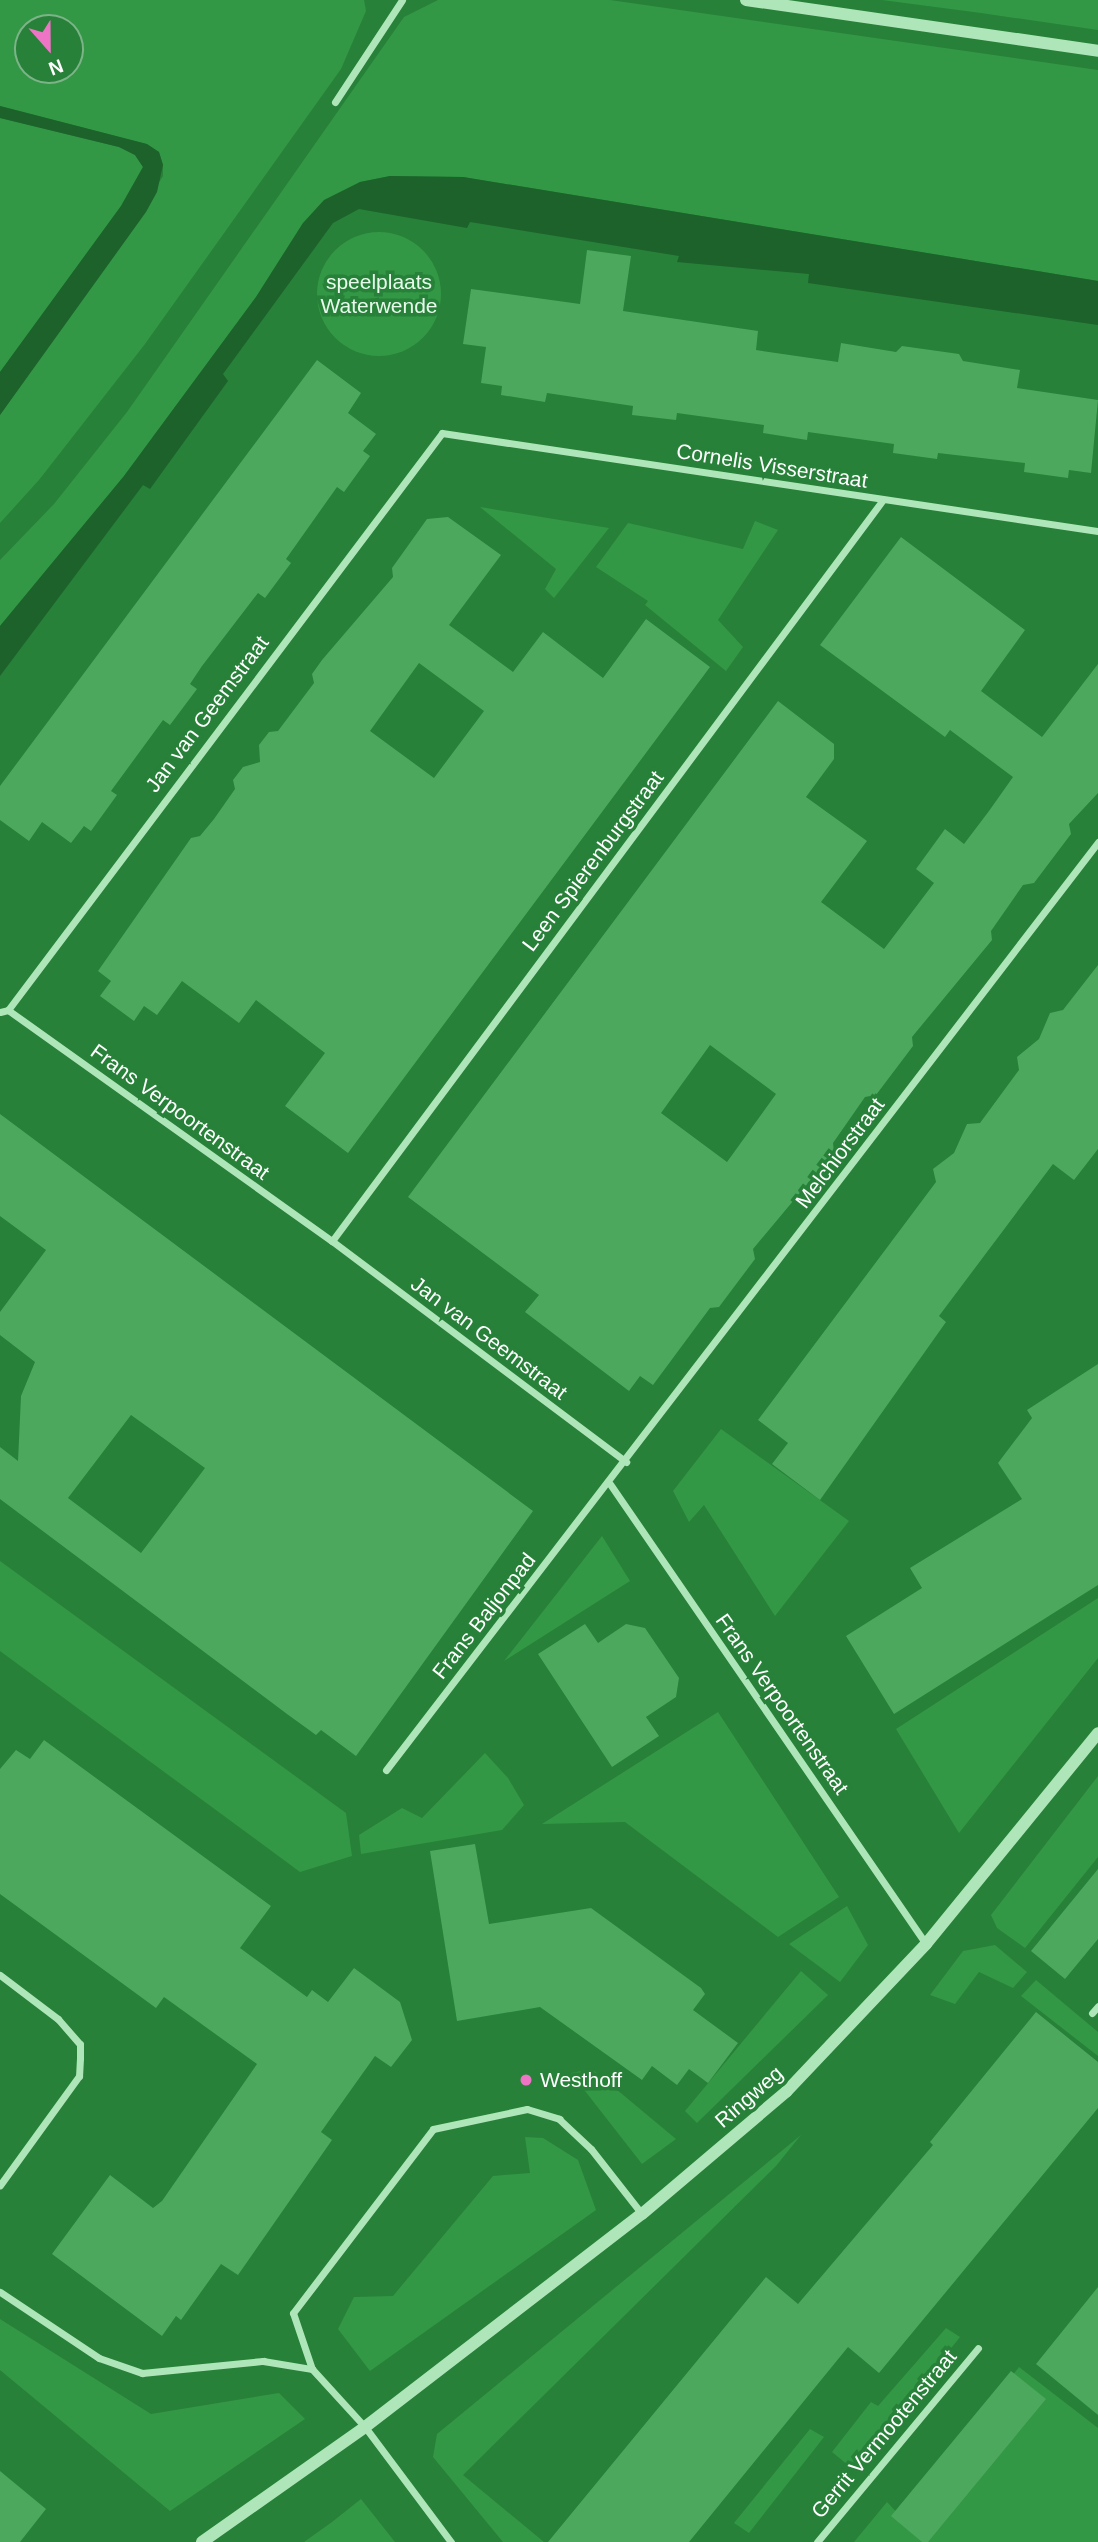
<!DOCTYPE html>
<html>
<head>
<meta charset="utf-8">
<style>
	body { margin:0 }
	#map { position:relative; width:1098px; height:2542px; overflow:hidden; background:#278139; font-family:Helvetica,sans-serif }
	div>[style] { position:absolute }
	.green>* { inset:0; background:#329845 }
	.round { border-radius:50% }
	.water>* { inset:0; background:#1c622a }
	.building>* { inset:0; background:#4ca85d }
	.minor>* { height:7px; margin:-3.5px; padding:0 3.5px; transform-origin:3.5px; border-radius:3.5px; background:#afe6b9 }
	.tertiary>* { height:12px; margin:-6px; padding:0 6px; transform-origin:6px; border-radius:6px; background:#afe6b9 }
	.dots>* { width:19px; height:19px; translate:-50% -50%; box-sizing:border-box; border:4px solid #278139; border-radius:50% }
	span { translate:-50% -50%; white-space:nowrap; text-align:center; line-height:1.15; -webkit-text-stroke:7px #278139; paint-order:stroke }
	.park-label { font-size:21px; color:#e8faec }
	.street-label { font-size:21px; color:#fff }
	.poi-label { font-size:21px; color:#fff }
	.left { translate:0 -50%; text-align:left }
	.north { position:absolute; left:14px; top:14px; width:70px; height:70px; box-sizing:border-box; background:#278139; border:2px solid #7db388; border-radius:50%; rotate:159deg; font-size:19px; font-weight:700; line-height:28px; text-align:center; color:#fff }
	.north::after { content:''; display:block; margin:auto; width:24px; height:32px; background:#ee75c5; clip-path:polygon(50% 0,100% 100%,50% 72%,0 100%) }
</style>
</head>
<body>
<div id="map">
	<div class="green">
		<i style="clip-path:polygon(evenodd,0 0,364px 0,366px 11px,341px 69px,145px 344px,39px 480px,0 523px,0 415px,111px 258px,163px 176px,163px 165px,159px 152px,146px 144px,0 106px,0 0,28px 28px,70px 28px,70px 70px,28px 70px,28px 28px)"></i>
		<i style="clip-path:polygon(438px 0,610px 0,1098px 70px,1098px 281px,463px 177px,390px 176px,360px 182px,303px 223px,256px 297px,124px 476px,0 626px,0 560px,54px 504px,127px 412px,404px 17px)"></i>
		<i style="clip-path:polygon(882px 0,1098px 0,1098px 30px,981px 13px)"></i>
		<i style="clip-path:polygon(0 118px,119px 147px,135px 155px,143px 167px,121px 206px,0 372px)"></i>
		<i class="round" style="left:317px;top:232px;width:124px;height:124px"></i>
		<i style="clip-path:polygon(480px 507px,609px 528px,554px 598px,545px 589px,556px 569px)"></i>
		<i style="clip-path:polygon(755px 521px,778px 530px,718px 620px,743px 647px,726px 671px,645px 605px,648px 601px,596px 567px,628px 523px,743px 549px)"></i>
		<i style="clip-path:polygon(721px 1429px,849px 1521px,775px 1616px,704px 1505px,689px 1522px,673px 1491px)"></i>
		<i style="clip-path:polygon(602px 1536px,630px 1581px,504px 1661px)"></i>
		<i style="clip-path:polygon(0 1561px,346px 1813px,352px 1856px,300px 1872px,0 1651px)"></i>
		<i style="clip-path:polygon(1098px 1598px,1098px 1658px,959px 1833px,896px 1729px)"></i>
		<i style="clip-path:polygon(718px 1712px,839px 1897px,778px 1937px,625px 1822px,542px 1824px)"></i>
		<i style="clip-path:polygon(485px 1753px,508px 1778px,524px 1805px,502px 1830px,361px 1854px,359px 1835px,402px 1808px,422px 1818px)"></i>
		<i style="clip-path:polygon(1098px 1776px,1098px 1857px,1025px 1948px,997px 1928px,991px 1915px)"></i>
		<i style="clip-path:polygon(847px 1906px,868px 1945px,840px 1982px,789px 1944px)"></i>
		<i style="clip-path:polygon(995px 1945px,1027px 1972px,1013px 1988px,979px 1972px,955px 2004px,930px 1995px,963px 1951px)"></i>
		<i style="clip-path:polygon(801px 1971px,828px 1995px,697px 2123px,685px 2111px)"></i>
		<i style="clip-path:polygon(1036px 1980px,1098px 2032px,1098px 2056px,1021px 1996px)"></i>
		<i style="clip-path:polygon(592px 2069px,676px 2139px,642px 2164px,571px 2073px)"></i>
		<i style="clip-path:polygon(801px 2135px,776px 2166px,463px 2475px,544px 2542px,503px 2542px,433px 2457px,437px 2434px)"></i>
		<i style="clip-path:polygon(525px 2137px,543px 2138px,578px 2160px,596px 2210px,370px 2371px,338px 2329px,354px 2297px,393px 2296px,493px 2176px,530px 2173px)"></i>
		<i style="clip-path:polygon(0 2319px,151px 2414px,279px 2393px,305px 2419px,170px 2511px,0 2370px)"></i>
		<i style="clip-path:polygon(946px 2328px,960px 2337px,854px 2470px,832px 2452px,871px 2402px,878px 2406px)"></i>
		<i style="clip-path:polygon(1019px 2367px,1098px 2428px,1098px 2542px,854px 2542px,887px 2502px,903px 2519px)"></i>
		<i style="clip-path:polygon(810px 2429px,824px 2437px,749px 2533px,734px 2523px)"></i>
		<i style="clip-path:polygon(361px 2499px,395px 2542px,304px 2542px,332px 2522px)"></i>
	</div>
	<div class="water">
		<i style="clip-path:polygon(0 106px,147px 144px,159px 152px,163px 165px,157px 192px,146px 212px,0 415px,0 372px,121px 206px,143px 167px,135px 155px,119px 147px,0 118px)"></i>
		<i style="clip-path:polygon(390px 176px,463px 177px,1098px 281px,1098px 325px,808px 283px,809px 274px,677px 262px,679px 256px,470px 222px,467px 228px,359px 209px,333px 223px,223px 374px,228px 381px,150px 489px,143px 485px,0 676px,0 626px,124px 476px,256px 297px,303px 223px,324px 200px,360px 182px)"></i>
	</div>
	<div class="building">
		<i style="clip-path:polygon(587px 250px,631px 256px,623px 311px,758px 331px,756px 350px,838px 362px,841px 343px,896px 352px,902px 346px,959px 354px,963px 361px,1020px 370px,1017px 388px,1098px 400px,1091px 473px,1069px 470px,1068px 478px,1024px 472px,1025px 463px,938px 453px,937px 459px,893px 453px,894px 444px,808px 432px,807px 440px,763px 433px,764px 425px,677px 413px,676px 420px,632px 415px,633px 406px,547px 393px,545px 402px,501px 395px,502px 386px,481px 383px,486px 347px,463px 344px,471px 289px,580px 304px)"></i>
		<i style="clip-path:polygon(317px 360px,361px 393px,348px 413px,376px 434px,363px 451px,370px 456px,344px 492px,337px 487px,286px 559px,291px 563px,265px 598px,258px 593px,202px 666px,190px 684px,197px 689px,170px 725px,163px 720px,111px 791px,117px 795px,91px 831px,84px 826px,71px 843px,42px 822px,29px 841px,0 820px,0 786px)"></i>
		<i style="clip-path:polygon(evenodd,448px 517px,501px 555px,449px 625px,513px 672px,543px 632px,603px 678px,646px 619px,710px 667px,348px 1153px,285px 1106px,325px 1053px,256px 1000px,239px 1023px,182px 981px,157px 1015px,144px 1006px,134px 1021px,100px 996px,111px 981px,98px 971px,191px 838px,200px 836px,214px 819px,235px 789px,233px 780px,243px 767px,260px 762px,259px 745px,269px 732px,278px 731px,314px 683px,312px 674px,322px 660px,393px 577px,392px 568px,427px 519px,448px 517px,419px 663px,484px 711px,434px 778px,370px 731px,419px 663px)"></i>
		<i style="clip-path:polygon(evenodd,901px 537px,1025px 630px,981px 691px,1042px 737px,1098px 664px,1098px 793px,1069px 824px,1071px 834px,1034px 883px,1023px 885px,991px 931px,992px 940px,912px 1037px,913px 1046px,876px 1095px,865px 1097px,833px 1143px,834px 1152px,753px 1249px,755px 1259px,719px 1307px,710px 1308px,653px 1385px,640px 1376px,629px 1391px,525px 1312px,539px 1295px,408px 1197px,778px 701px,834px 744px,834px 759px,806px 797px,867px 841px,821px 902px,884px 949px,934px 883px,916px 869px,945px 829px,964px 844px,989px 811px,1013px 777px,950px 730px,945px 737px,820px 645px,901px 537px,710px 1045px,776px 1094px,727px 1162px,661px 1113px,710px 1045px)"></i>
		<i style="clip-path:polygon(1098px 965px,1098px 1149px,1074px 1180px,1053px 1164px,939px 1316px,946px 1322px,820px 1500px,772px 1464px,788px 1443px,758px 1420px,936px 1182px,933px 1169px,954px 1153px,967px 1124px,980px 1123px,1019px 1070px,1017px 1057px,1039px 1039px,1050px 1013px,1063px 1010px)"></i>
		<i style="clip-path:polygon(evenodd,0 1114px,533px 1511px,356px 1756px,321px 1730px,316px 1735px,287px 1714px,0 1499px,0 1447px,18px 1461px,21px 1396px,35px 1362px,0 1335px,0 1312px,46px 1250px,0 1216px,0 1114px,131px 1415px,205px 1468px,141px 1553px,68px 1498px,131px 1415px)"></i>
		<i style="clip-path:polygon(1098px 1364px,1098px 1585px,894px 1714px,846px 1636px,922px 1588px,910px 1568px,1022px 1499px,998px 1463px,1032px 1418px,1027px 1410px)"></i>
		<i style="clip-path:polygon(585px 1624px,598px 1643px,626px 1624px,645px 1628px,679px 1678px,676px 1697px,646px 1717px,659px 1736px,612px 1767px,538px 1654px)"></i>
		<i style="clip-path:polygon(44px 1740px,271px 1906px,240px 1948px,307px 1997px,312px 1990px,328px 2002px,354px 1968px,400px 2002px,412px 2040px,391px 2067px,375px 2056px,321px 2132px,332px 2140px,238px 2275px,221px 2264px,181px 2320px,176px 2316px,162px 2336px,52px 2254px,110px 2175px,153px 2208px,162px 2201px,257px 2064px,164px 1997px,156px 2008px,0 1894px,0 1769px,16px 1750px,30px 1759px)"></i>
		<i style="clip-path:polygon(475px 1844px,489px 1924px,591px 1908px,701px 1988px,705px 1994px,693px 2010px,738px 2043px,708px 2083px,689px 2069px,677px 2085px,652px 2066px,642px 2080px,540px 2007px,457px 2021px,430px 1851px)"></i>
		<i style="clip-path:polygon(1098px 1869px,1098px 1939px,1065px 1979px,1031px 1951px)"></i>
		<i style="clip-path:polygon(1036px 2012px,1098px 2062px,1098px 2108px,879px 2373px,848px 2347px,689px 2542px,548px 2542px,766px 2277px,798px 2304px,933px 2145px,930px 2142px)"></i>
		<i style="clip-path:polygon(1098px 2287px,1098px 2415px,1036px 2364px)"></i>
		<i style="clip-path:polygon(1011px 2371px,1046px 2399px,928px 2542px,922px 2542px,891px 2516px)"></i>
		<i style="clip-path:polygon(0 2471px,46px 2509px,20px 2542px,0 2542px)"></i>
	</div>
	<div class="minor">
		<i style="left:335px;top:102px;width:122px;rotate:-56.7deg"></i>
		<i style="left:8px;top:1010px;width:398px;rotate:35.5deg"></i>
		<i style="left:332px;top:1241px;width:368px;rotate:36.9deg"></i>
		<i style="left:0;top:1012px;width:8px;rotate:-14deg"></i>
		<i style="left:8px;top:1010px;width:722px;rotate:-53.05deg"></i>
		<i style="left:442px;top:433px;width:663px;rotate:8.5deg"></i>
		<i style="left:332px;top:1241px;width:922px;rotate:-53.38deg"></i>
		<i style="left:610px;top:1484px;width:558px;rotate:55.51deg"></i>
		<i style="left:386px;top:1770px;width:1170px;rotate:-52.5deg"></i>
		<i style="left:0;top:1975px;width:73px;rotate:37.2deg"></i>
		<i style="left:58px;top:2019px;width:33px;rotate:49deg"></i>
		<i style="left:80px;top:2044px;width:14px;rotate:90deg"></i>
		<i style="left:80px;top:2058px;width:18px;rotate:93deg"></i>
		<i style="left:79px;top:2076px;width:135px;rotate:125.9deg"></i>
		<i style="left:1092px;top:2013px;width:9px;rotate:-49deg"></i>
		<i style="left:0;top:2292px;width:119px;rotate:33.7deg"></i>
		<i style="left:99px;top:2358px;width:46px;rotate:19.2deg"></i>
		<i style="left:142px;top:2373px;width:122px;rotate:-5.7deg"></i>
		<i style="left:263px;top:2361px;width:50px;rotate:9.3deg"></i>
		<i style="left:451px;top:2542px;width:144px;rotate:-126.8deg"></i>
		<i style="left:365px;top:2427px;width:79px;rotate:-132.4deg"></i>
		<i style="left:312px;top:2369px;width:59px;rotate:-108.7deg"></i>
		<i style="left:293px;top:2313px;width:231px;rotate:-52.7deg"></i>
		<i style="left:433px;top:2129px;width:96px;rotate:-12deg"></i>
		<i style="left:527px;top:2109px;width:34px;rotate:17deg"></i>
		<i style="left:559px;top:2119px;width:44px;rotate:43.2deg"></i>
		<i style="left:591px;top:2149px;width:83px;rotate:51.9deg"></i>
		<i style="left:817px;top:2542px;width:252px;rotate:-50.3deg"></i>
	</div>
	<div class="tertiary">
		<i style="left:746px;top:0;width:356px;rotate:8.2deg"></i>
		<i style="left:202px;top:2542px;width:199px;rotate:-35.2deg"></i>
		<i style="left:365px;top:2427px;width:349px;rotate:-37.6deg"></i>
		<i style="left:642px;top:2214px;width:189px;rotate:-40.3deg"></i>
		<i style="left:786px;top:2092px;width:204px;rotate:-46.6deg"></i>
		<i style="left:926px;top:1944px;width:272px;rotate:-50.8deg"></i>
	</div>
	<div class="dots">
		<i style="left:526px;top:2080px;background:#ee75c5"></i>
	</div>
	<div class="park-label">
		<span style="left:379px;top:294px">speelplaats<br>Waterwende</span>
	</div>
	<div class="street-label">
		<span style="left:772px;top:466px;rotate:9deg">Cornelis Visserstraat</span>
		<span style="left:207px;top:714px;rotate:-53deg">Jan van Geemstraat</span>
		<span style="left:593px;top:861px;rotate:-53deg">Leen Spierenburgstraat</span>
		<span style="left:180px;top:1112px;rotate:36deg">Frans Verpoortenstraat</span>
		<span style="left:840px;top:1153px;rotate:-53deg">Melchiorstraat</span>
		<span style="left:489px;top:1338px;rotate:37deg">Jan van Geemstraat</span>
		<span style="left:484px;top:1616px;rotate:-52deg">Frans Baljonpad</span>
		<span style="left:782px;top:1704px;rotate:55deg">Frans Verpoortenstraat</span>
		<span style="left:749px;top:2097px;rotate:-41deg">Ringweg</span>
		<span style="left:884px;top:2434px;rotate:-50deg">Gerrit Vermootenstraat</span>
	</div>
	<div class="poi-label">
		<span class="left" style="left:540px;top:2080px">Westhoff</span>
	</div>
	<div class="north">N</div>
</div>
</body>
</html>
